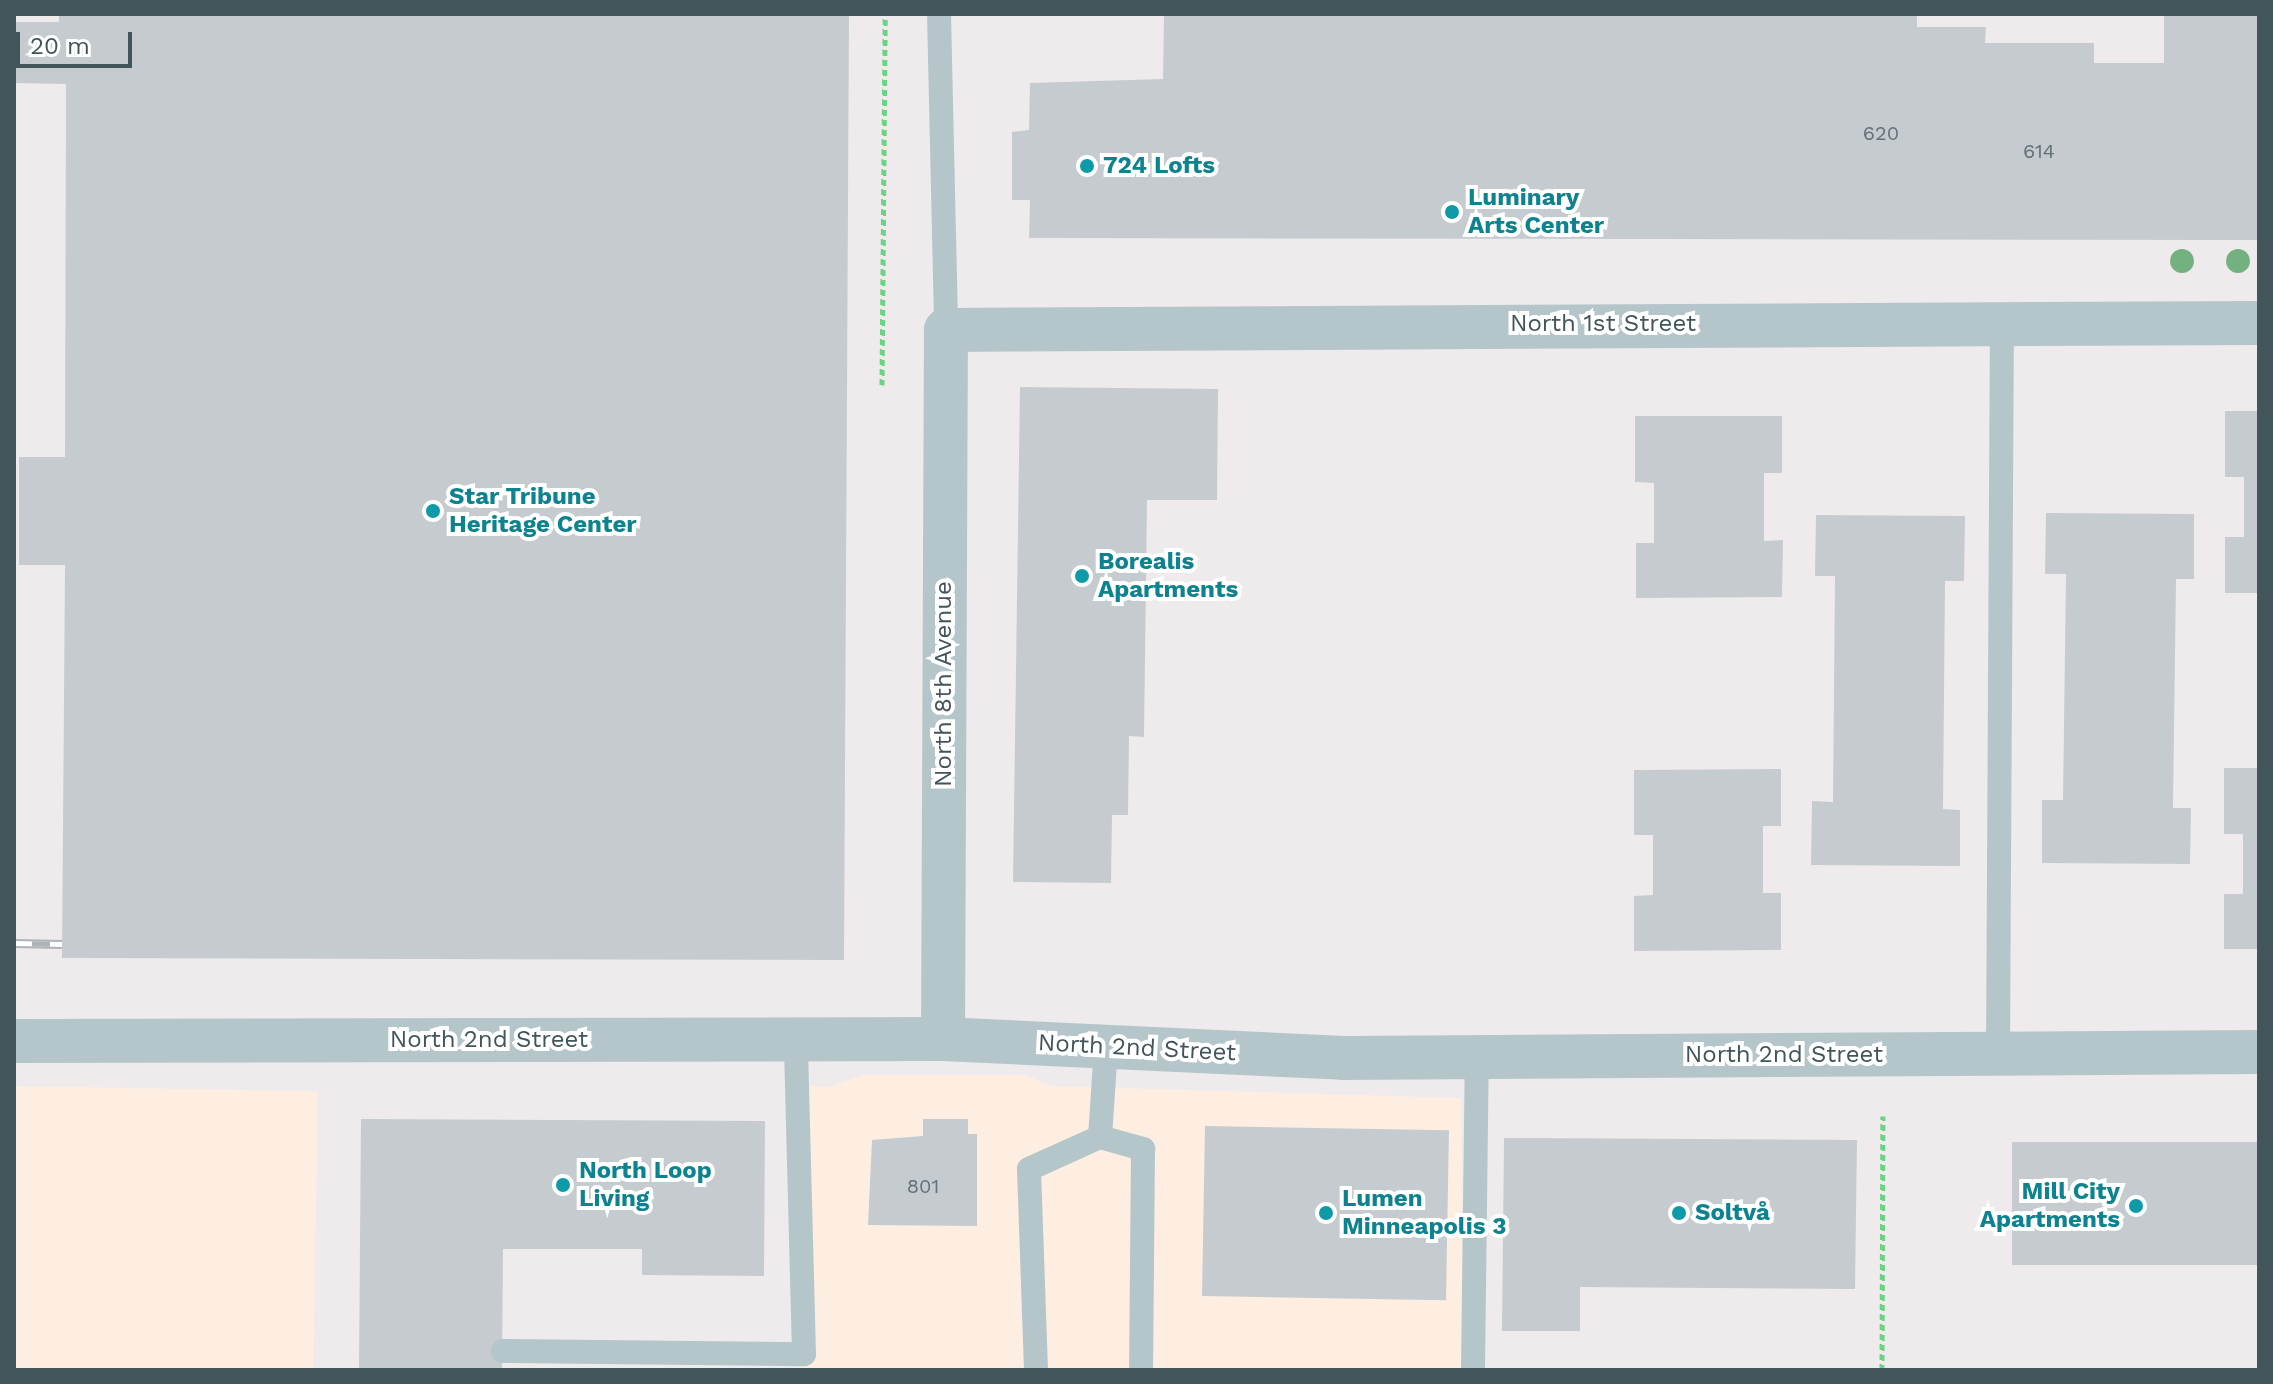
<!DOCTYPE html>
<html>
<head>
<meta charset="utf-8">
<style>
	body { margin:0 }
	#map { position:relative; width:2273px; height:1384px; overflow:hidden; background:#efebec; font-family:"Work Sans",sans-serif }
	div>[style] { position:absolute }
	.commercial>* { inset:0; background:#fdeee1; transform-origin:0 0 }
	.building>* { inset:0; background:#c5cbcf; transform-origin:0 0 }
	.path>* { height:5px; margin-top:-2.5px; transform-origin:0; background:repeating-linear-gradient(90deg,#68d484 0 6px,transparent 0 10px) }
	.service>* { height:24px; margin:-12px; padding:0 12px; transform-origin:12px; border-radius:12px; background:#b5c6cb }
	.minor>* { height:44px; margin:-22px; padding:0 22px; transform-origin:22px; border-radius:22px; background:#b5c6cb }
	.tertiary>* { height:44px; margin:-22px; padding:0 22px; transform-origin:22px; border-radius:22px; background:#b5c6cb }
	.rail>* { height:9px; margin-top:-4.5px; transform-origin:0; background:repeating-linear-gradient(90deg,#fff 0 18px,#adb3b7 0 36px); box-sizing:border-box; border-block:2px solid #adb3b7 }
	.trees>* { width:24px; height:24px; margin:-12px; border-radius:50%; background:#73b181 }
	.dots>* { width:22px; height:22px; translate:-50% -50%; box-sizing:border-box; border:4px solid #fff; border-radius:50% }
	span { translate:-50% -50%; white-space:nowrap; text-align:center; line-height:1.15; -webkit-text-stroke:8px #fff; paint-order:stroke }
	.number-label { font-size:20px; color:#637278 }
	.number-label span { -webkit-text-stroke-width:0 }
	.culture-label { font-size:24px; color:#0d838f; font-weight:700 }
	.left { translate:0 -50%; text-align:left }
	.right { translate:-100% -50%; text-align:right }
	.street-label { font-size:24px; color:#42555b }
	.frame { position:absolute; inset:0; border:16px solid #42555b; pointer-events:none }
	.scale { position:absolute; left:16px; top:32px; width:116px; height:36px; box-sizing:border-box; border:4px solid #42555b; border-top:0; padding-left:10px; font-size:24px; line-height:28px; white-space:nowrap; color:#42555b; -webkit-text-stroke:6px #fff; paint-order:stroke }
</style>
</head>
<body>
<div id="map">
	<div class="commercial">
		<i style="clip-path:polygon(863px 1075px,1024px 1075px,1053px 1086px,1461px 1098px,1463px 1370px,799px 1370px,801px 1085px,830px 1087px)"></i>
		<i style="left:14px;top:1086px;width:304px;height:284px;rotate:1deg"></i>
	</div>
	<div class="building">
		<i style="clip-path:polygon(59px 14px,849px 14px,844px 960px,62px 958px,65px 565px,19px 565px,19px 457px,65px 457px,66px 84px,14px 83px,14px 22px,59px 22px)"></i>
		<i style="clip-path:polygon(1164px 14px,1917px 15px,1917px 27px,1986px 27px,1985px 43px,2094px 43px,2094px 63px,2164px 63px,2164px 14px,2259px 14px,2259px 240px,1029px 238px,1030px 200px,1012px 200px,1012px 132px,1029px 130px,1030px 83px,1163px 79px)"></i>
		<i style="clip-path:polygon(1020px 387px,1218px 389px,1217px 500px,1147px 500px,1144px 737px,1129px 736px,1128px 815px,1112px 815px,1111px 883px,1013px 882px)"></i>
		<i style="clip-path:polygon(2225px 411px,2259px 411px,2259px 593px,2225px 593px,2225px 537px,2244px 537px,2244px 477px,2225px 477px)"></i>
		<i style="clip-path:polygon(1635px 416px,1782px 416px,1782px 473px,1764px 473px,1764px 541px,1783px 540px,1782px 597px,1636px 598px,1636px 543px,1654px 543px,1654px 483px,1635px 482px)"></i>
		<i style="clip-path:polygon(2046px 513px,2194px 514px,2194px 579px,2176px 579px,2173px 808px,2191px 808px,2190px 864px,2042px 863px,2042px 800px,2063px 800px,2066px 574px,2045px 574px)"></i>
		<i style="clip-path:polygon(1816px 515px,1965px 516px,1964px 581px,1945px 581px,1943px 809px,1960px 810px,1960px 866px,1811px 865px,1812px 801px,1833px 802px,1835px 576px,1815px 576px)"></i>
		<i style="clip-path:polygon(2224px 768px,2259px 768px,2259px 949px,2224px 949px,2224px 894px,2243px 894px,2243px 834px,2224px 834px)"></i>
		<i style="clip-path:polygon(1781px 769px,1781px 826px,1763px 826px,1763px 893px,1781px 893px,1781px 950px,1634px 951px,1634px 896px,1653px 895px,1653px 835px,1634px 835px,1634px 770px)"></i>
		<i style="clip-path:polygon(361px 1119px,765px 1121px,764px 1276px,642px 1275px,642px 1249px,503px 1249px,502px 1370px,359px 1370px)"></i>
		<i style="clip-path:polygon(923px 1119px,968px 1119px,968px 1134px,977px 1134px,977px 1226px,868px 1225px,872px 1140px,923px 1136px)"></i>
		<i style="left:1205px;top:1126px;width:244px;height:170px;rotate:1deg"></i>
		<i style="clip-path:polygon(1504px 1138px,1857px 1140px,1855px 1289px,1580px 1287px,1580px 1331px,1502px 1331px)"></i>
		<i style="left:2259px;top:1142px;width:123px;height:247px;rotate:90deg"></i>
	</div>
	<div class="path">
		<i style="left:882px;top:385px;width:371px;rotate:-89.5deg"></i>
		<i style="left:1882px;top:1370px;width:254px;rotate:-89.8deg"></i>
	</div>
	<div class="service">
		<i style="left:939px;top:14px;width:316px;rotate:88.7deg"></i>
		<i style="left:1106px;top:1047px;width:90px;rotate:93.8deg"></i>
		<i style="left:1100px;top:1137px;width:45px;rotate:15.6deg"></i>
		<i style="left:1143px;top:1149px;width:221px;rotate:90.5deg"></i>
		<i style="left:1998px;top:1053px;width:729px;rotate:-89.69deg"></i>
		<i style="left:503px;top:1351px;width:301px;rotate:0.6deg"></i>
		<i style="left:804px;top:1354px;width:315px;rotate:-91.5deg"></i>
		<i style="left:1036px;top:1370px;width:201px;rotate:-92deg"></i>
		<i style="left:1029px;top:1169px;width:78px;rotate:-24.3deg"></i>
		<i style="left:1473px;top:1370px;width:313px;rotate:-89.3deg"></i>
	</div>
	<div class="minor">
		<i style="left:943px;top:1039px;width:709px;rotate:-89.76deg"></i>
		<i style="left:946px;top:330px;width:1313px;rotate:-0.31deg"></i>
	</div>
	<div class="tertiary">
		<i style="left:14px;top:1041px;width:929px;rotate:-0.12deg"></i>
		<i style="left:943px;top:1039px;width:401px;rotate:2.7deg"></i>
		<i style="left:1344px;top:1058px;width:915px;rotate:-0.38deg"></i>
	</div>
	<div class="rail">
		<i style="left:14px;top:943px;width:48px;rotate:1.2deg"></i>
	</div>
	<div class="trees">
		<i style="left:2182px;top:261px"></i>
		<i style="left:2238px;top:261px"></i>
	</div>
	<div class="dots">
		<i style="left:1087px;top:166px;background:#0f9aa8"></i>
		<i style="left:1452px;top:212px;background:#0f9aa8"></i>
		<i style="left:433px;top:511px;background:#0f9aa8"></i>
		<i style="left:1082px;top:576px;background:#0f9aa8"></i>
		<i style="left:563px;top:1185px;background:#0f9aa8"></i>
		<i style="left:2136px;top:1206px;background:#0f9aa8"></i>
		<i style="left:1326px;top:1213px;background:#0f9aa8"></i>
		<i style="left:1679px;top:1213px;background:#0f9aa8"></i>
	</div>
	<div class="number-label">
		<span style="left:1881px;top:133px">620</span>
		<span style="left:2039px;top:151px">614</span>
		<span style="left:923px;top:1186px">801</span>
	</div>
	<div class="culture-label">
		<span class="left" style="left:1103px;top:166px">724 Lofts</span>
		<span class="left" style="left:1468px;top:212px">Luminary<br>Arts Center</span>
		<span class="left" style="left:449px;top:511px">Star Tribune<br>Heritage Center</span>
		<span class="left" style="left:1098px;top:576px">Borealis<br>Apartments</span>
		<span class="left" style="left:579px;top:1185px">North Loop<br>Living</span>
		<span class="right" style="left:2120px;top:1206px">Mill City<br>Apartments</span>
		<span class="left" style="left:1342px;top:1213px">Lumen<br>Minneapolis 3</span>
		<span class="left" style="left:1695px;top:1213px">Soltvå</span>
	</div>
	<div class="street-label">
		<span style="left:1603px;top:324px">North 1st Street</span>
		<span style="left:944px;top:684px;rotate:-90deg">North 8th Avenue</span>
		<span style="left:489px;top:1040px">North 2nd Street</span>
		<span style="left:1137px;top:1048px;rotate:3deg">North 2nd Street</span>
		<span style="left:1784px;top:1055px">North 2nd Street</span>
	</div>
	<div class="frame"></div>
	<div class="scale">20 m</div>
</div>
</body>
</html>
